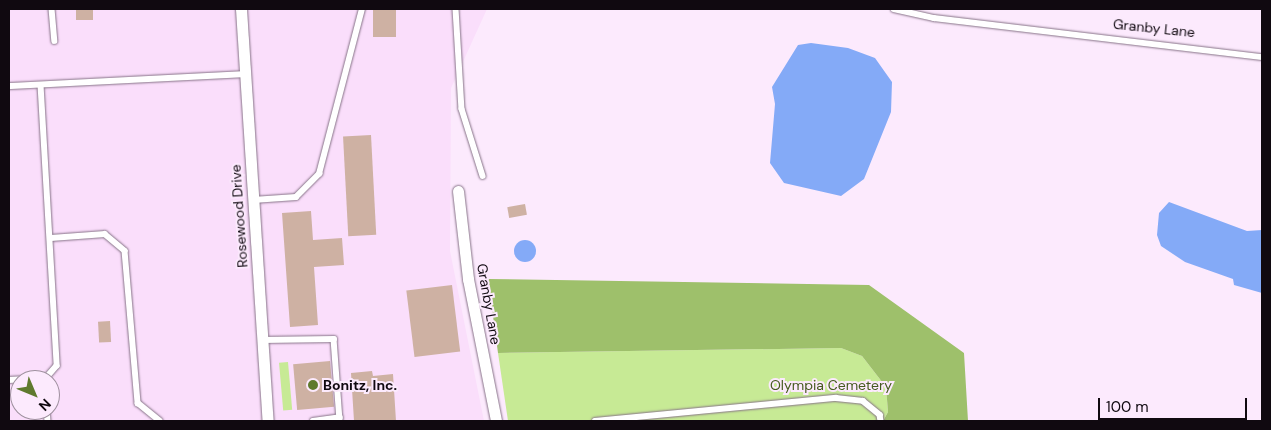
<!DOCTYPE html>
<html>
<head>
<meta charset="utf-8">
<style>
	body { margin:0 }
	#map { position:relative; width:1271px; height:430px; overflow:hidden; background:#fceafd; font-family:"DM Sans",sans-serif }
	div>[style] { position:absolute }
	.built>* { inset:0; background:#fadefb }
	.green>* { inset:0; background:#c7ea95; transform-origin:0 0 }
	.forest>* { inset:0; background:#9ec06b }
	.water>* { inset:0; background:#84aaf7 }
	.round { border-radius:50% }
	.building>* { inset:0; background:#ceb1a3; transform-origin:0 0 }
	.roads { filter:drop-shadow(0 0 1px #877388) drop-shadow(0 0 1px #877388) }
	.lane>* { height:5.5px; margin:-2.75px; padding:0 2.75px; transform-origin:2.75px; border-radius:2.75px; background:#fff }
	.street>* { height:11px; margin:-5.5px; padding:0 5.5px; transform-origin:5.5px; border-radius:5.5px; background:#fff }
	.dots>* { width:14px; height:14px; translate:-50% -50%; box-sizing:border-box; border:2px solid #fceafd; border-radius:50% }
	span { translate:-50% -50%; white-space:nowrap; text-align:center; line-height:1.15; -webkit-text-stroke:4px #fceafd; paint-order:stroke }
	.street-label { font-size:14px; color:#100910 }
	.poi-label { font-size:14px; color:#100910; font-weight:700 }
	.left { translate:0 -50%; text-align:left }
	.park-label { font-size:14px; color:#455b1f }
	.frame { position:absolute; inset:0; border:10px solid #100910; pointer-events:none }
	.north { position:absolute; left:10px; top:370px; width:50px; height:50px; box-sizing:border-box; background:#fceafd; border:1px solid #9e909e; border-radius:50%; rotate:135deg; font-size:14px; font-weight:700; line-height:20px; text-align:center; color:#100910 }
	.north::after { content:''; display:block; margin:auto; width:18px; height:22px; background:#5f7a2e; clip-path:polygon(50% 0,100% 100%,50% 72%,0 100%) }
	.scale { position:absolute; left:1098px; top:398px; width:149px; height:22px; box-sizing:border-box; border:2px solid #100910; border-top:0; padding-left:6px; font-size:15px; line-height:18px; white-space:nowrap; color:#100910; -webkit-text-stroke:4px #fceafd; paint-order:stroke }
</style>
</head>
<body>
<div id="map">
	<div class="built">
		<i style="clip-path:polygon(evenodd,9px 9px,487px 9px,451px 88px,450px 251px,484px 421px,9px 421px,9px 9px,20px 380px,50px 380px,50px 410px,20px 410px,20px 380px)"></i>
	</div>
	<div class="green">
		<i style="clip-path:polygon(841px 348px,862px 356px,886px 387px,888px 412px,883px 421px,508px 421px,498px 353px)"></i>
		<i style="left:288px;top:362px;width:48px;height:9px;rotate:85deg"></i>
	</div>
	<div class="forest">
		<i style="clip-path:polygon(488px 279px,869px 285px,964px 353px,968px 421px,883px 421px,888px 412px,886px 387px,862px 356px,841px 348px,498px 353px)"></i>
	</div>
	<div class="water">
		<i style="clip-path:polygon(811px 43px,848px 48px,875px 58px,892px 82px,891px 112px,864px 179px,841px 196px,784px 183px,770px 163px,775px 104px,772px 87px,798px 45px)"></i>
		<i style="clip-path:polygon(1169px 202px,1247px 231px,1262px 230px,1262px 293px,1234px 285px,1233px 279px,1185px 262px,1161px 246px,1157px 235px,1159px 213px)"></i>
		<i class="round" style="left:514px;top:240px;width:22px;height:22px"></i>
	</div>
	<div class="building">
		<i style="left:76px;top:9px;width:17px;height:11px"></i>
		<i style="left:373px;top:9px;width:23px;height:28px"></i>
		<i style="left:371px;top:135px;width:100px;height:28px;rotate:87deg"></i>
		<i style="left:525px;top:204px;width:11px;height:18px;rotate:80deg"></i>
		<i style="clip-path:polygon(311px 211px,313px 240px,342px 238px,344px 265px,314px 267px,318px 325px,290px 327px,282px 213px)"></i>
		<i style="left:452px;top:285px;width:67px;height:46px;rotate:83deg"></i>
		<i style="left:110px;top:321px;width:21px;height:12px;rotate:87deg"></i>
		<i style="left:330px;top:361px;width:46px;height:37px;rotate:85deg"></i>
		<i style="clip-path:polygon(372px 371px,373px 376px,393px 374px,396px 421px,354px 421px,351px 373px)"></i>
	</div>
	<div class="roads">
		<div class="lane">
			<i style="left:52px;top:9px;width:32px;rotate:85deg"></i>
			<i style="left:456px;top:9px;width:100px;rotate:86.6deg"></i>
			<i style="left:462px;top:109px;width:70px;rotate:72.6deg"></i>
			<i style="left:894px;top:9px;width:41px;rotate:12.7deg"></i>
			<i style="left:934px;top:18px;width:330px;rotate:6.8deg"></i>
			<i style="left:41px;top:85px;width:281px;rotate:86.7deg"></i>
			<i style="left:57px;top:366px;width:18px;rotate:131deg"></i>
			<i style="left:9px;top:86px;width:235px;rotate:-2.9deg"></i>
			<i style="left:253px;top:200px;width:43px;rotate:-4deg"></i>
			<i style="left:296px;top:197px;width:33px;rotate:-45deg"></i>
			<i style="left:319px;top:174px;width:171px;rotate:-75.4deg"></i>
			<i style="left:51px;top:238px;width:54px;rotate:-4.2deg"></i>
			<i style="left:105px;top:234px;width:26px;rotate:40deg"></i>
			<i style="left:125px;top:251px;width:153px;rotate:85.1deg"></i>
			<i style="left:138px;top:403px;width:28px;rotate:39deg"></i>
			<i style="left:262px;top:340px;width:72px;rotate:-0.8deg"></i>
			<i style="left:334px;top:339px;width:82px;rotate:85.8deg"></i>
			<i style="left:9px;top:380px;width:36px;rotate:-3deg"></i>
			<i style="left:47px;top:410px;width:11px;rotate:85deg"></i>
			<i style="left:313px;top:421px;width:27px;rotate:-8deg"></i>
			<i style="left:595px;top:421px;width:242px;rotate:-5.5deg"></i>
			<i style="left:836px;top:398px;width:27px;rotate:6deg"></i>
			<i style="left:863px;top:401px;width:22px;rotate:39deg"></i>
			<i style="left:880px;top:415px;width:6px;rotate:81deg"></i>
		</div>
		<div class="street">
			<i style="left:241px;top:9px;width:413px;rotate:86.3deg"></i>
			<i style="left:458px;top:191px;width:89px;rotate:83.5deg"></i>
			<i style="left:468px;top:279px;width:145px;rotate:78.8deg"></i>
		</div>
	</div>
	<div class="dots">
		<i style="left:313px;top:385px;background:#5f7a2e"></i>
	</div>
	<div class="street-label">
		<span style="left:1154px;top:28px;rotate:6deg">Granby Lane</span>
		<span style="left:239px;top:216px;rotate:-94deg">Rosewood Drive</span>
		<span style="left:489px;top:304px;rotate:80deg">Granby Lane</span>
	</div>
	<div class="poi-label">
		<span class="left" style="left:323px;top:385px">Bonitz, Inc.</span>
	</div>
	<div class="park-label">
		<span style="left:831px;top:385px">Olympia Cemetery</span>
	</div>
	<div class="frame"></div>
	<div class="north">N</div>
	<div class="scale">100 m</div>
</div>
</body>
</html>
